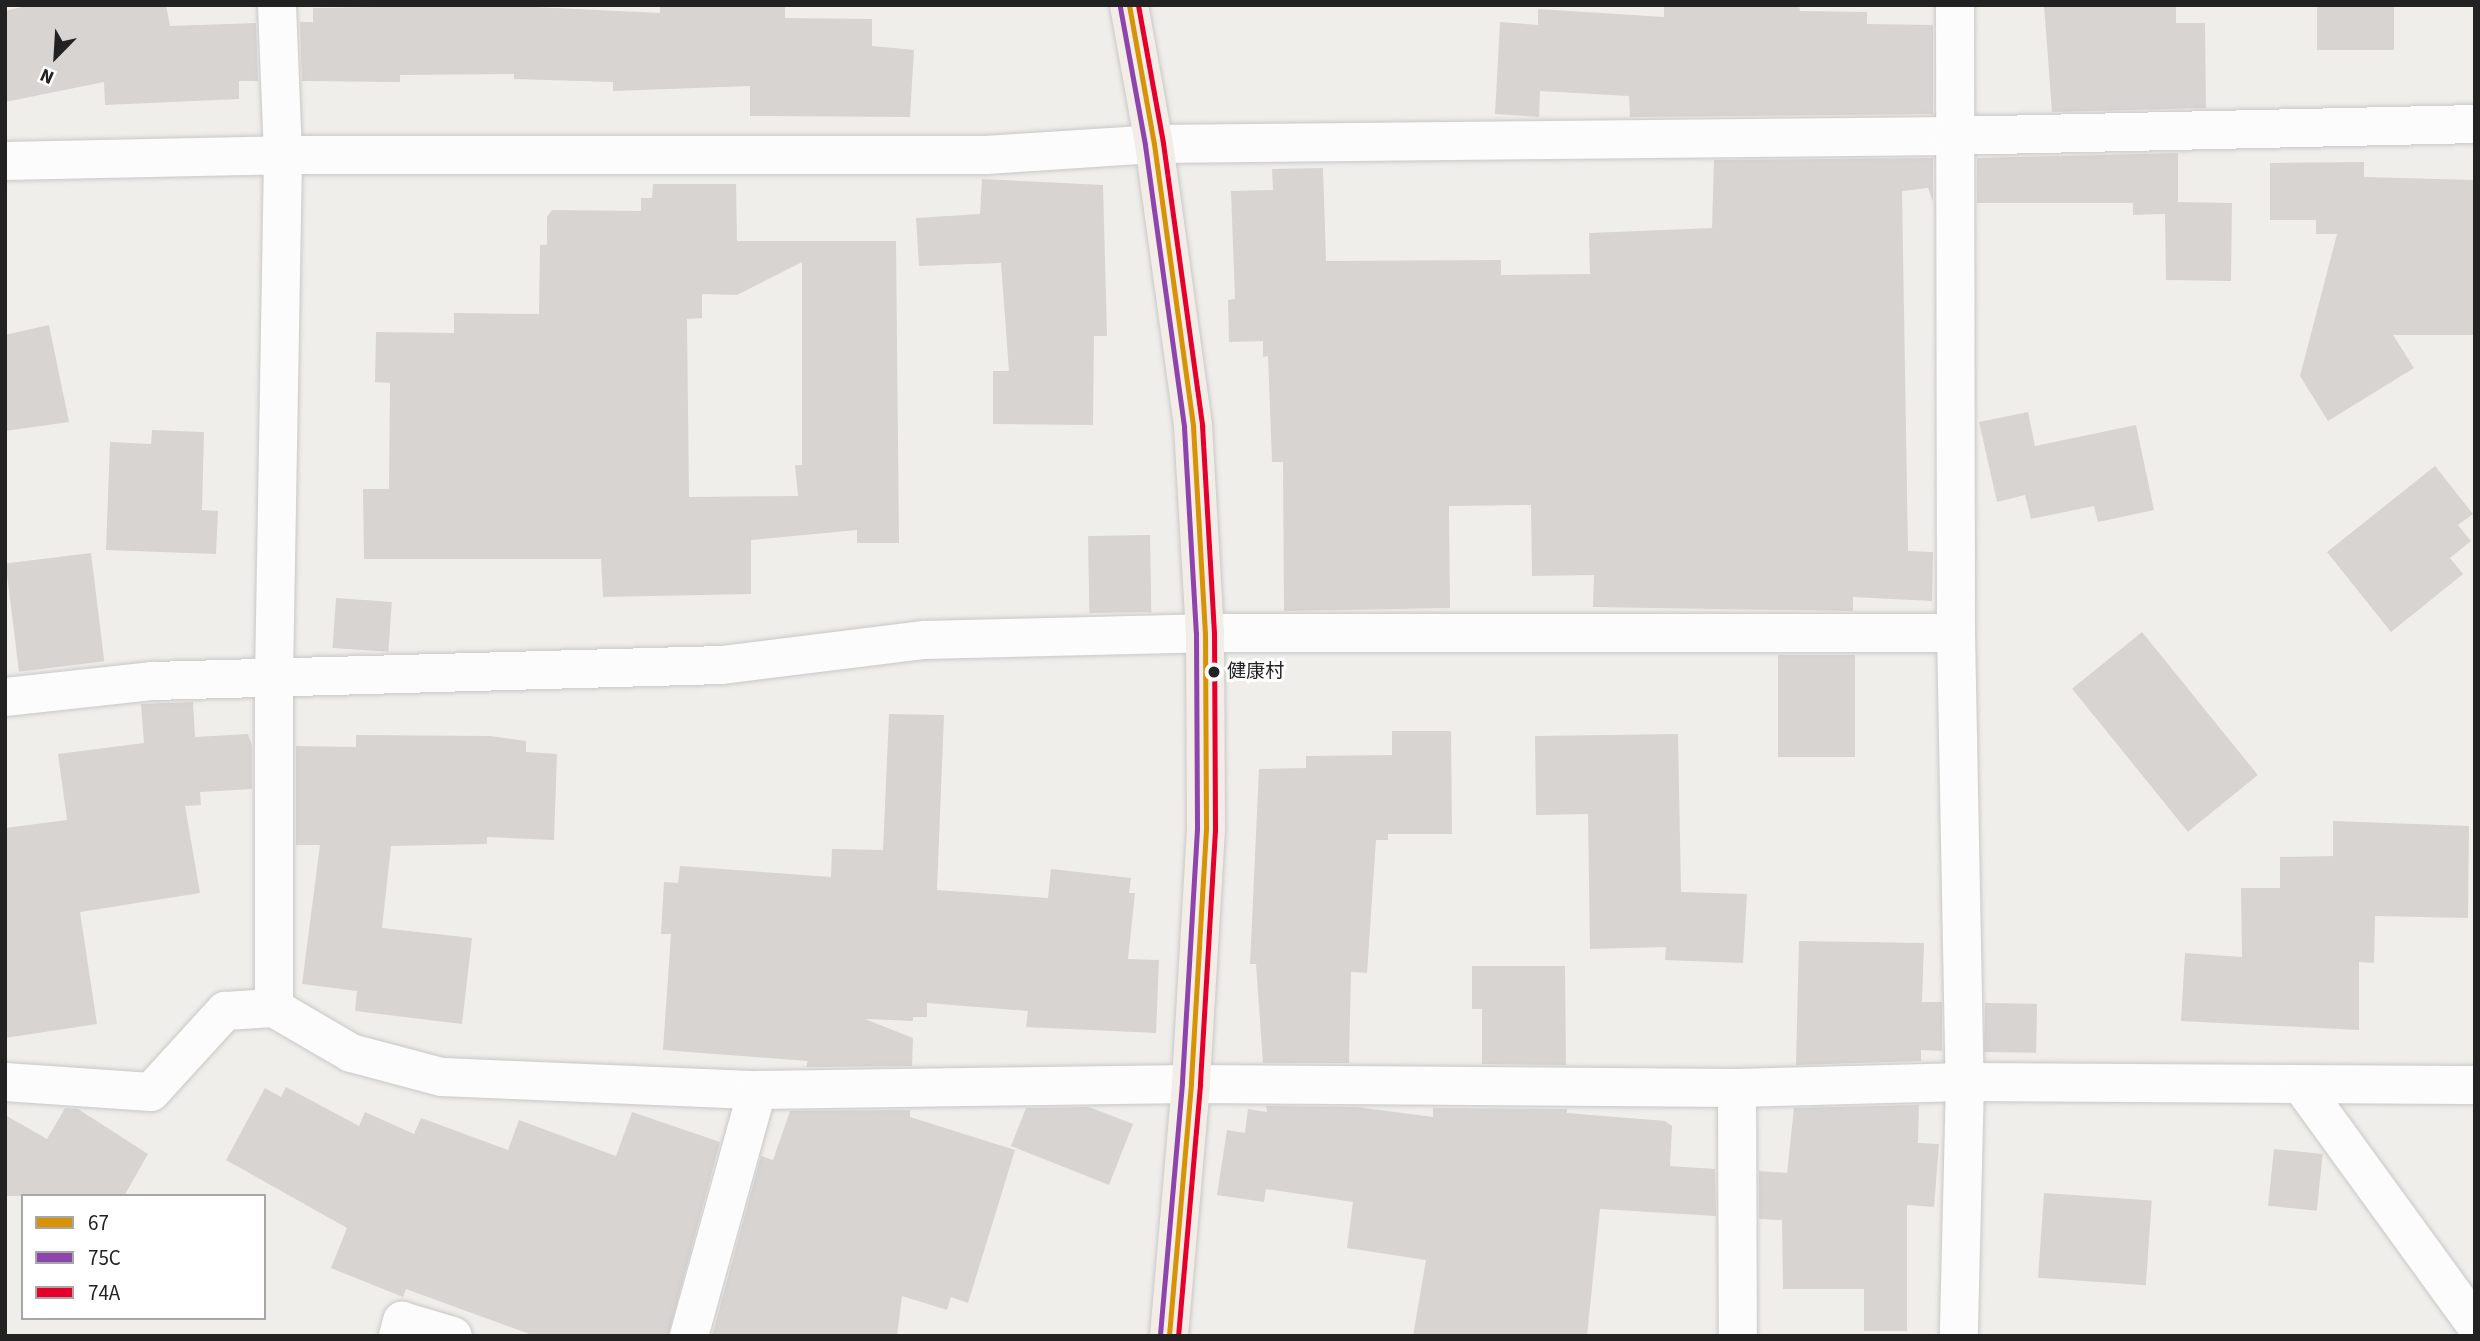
<!DOCTYPE html>
<html>
<head>
<meta charset="utf-8">
<style>
	body { margin:0 }
	#map { position:relative; width:2480px; height:1341px; overflow:hidden; background:#f0eeeb; font-family:"Source Sans 3","Noto Sans JP",sans-serif }
	div>[style] { position:absolute }
	.building>* { inset:0; background:#d7d4d2; transform-origin:0 0 }
	.roads { filter:drop-shadow(0 0 2px #c9c8c7) drop-shadow(0 0 2px #c9c8c7) }
	.street>* { height:38px; margin:-19px; padding:0 19px; transform-origin:19px; border-radius:19px; background:#fdfcfc }
	.primary>* { height:38px; margin:-19px; padding:0 19px; transform-origin:19px; border-radius:19px; background:#f3ede7 }
	.bus-1>* { height:5px; margin:-2.5px; padding:0 2.5px; transform-origin:2.5px; border-radius:2.5px; background:#d79205 }
	.bus-2>* { height:5px; margin:-2.5px; padding:0 2.5px; transform-origin:2.5px; border-radius:2.5px; background:#8e44ad }
	.bus-3>* { height:5px; margin:-2.5px; padding:0 2.5px; transform-origin:2.5px; border-radius:2.5px; background:#e4002b }
	.dots>* { width:19px; height:19px; translate:-50% -50%; box-sizing:border-box; border:4px solid #fff; border-radius:50% }
	span { translate:-50% -50%; white-space:nowrap; text-align:center; line-height:1.15; -webkit-text-stroke:6px #fff; paint-order:stroke }
	.bus-label { font-size:19px; color:#222 }
	.left { translate:0 -50%; text-align:left }
	.frame { position:absolute; inset:0; border:7px solid #222; pointer-events:none }
	.legend { position:absolute; left:21px; top:1194px; width:245px; height:126px; box-sizing:border-box; background:#fff; border:2px solid #a7a7a7; margin:0; padding:9px 12px; list-style:none; font-size:21px; color:#222 }
	.legend li { display:flex; align-items:center; gap:14px; height:35px }
	.legend b { width:35px; border:2px solid #a7a7a7 }
	.north { position:absolute; left:21px; top:21px; width:70px; height:70px; -webkit-text-stroke:5px #fff; paint-order:stroke; rotate:204deg; font-size:19px; font-weight:700; line-height:28px; text-align:center; color:#222 }
	.north::after { content:''; display:block; margin:auto; width:24px; height:32px; background:#222; clip-path:polygon(50% 0,100% 100%,50% 72%,0 100%) }
</style>
</head>
<body>
<div id="map">
	<div class="building">
		<i style="clip-path:polygon(30px 5px,166px 5px,170px 26px,256px 23px,258px 81px,239px 81px,239px 99px,105px 105px,104px 82px,5px 102px,5px 11px)"></i>
		<i style="clip-path:polygon(494px 5px,660px 13px,660px 5px,785px 5px,785px 18px,872px 19px,872px 46px,914px 50px,910px 117px,750px 116px,750px 86px,613px 91px,613px 82px,514px 79px,514px 74px,400px 75px,400px 82px,302px 81px,300px 22px,313px 22px,313px 8px)"></i>
		<i style="clip-path:polygon(1664px 5px,1799px 5px,1800px 11px,1867px 12px,1867px 24px,1933px 25px,1933px 114px,1630px 117px,1629px 96px,1540px 91px,1539px 117px,1495px 114px,1500px 22px,1538px 25px,1538px 9px,1664px 17px)"></i>
		<i style="clip-path:polygon(2044px 5px,2176px 5px,2176px 23px,2205px 23px,2206px 108px,2052px 112px)"></i>
		<i style="left:2317px;top:5px;width:77px;height:45px"></i>
		<i style="clip-path:polygon(2178px 153px,2178px 202px,2232px 203px,2231px 281px,2166px 280px,2165px 214px,2133px 215px,2133px 203px,1977px 203px,1977px 158px)"></i>
		<i style="clip-path:polygon(1933px 158px,1933px 202px,1928px 188px,1902px 191px,1908px 551px,1933px 552px,1932px 601px,1853px 597px,1853px 611px,1593px 607px,1594px 575px,1532px 576px,1531px 505px,1449px 506px,1450px 608px,1284px 611px,1283px 462px,1272px 462px,1268px 356px,1263px 357px,1263px 341px,1229px 342px,1228px 300px,1235px 299px,1231px 191px,1273px 190px,1272px 169px,1323px 168px,1326px 261px,1501px 260px,1501px 275px,1590px 274px,1589px 233px,1712px 228px,1714px 160px)"></i>
		<i style="clip-path:polygon(2364px 162px,2364px 177px,2475px 180px,2475px 335px,2393px 335px,2414px 368px,2328px 421px,2300px 376px,2337px 234px,2316px 234px,2316px 220px,2270px 220px,2270px 163px)"></i>
		<i style="clip-path:polygon(982px 179px,1103px 185px,1107px 336px,1094px 336px,1093px 425px,993px 424px,993px 371px,1009px 371px,1001px 263px,919px 266px,916px 218px,980px 214px)"></i>
		<i style="clip-path:polygon(evenodd,653px 184px,736px 184px,737px 241px,896px 241px,899px 543px,857px 543px,857px 530px,751px 540px,751px 594px,603px 597px,601px 559px,364px 559px,363px 489px,389px 489px,390px 383px,375px 382px,376px 332px,454px 333px,454px 313px,539px 314px,540px 245px,547px 245px,547px 217px,552px 210px,641px 211px,641px 198px,652px 198px,653px 184px,802px 262px,802px 465px,795px 465px,798px 496px,689px 497px,687px 319px,702px 318px,702px 294px,737px 295px,802px 262px)"></i>
		<i style="clip-path:polygon(49px 325px,69px 422px,5px 431px,5px 335px)"></i>
		<i style="clip-path:polygon(2028px 412px,2035px 446px,2136px 425px,2154px 510px,2098px 522px,2094px 506px,2031px 519px,2025px 495px,1997px 502px,1979px 422px)"></i>
		<i style="clip-path:polygon(152px 430px,204px 432px,202px 510px,218px 511px,216px 554px,106px 550px,110px 442px,151px 444px)"></i>
		<i style="clip-path:polygon(2435px 466px,2473px 514px,2458px 525px,2471px 541px,2450px 558px,2463px 574px,2391px 632px,2327px 552px)"></i>
		<i style="left:1150px;top:535px;width:77px;height:62px;rotate:89deg"></i>
		<i style="left:91px;top:553px;width:109px;height:86px;rotate:83deg"></i>
		<i style="left:336px;top:598px;width:56px;height:50px;rotate:4deg"></i>
		<i style="left:2142px;top:632px;width:184px;height:90px;rotate:51deg"></i>
		<i style="left:1778px;top:655px;width:77px;height:102px"></i>
		<i style="clip-path:polygon(193px 702px,195px 737px,248px 734px,252px 746px,252px 789px,200px 792px,201px 805px,185px 806px,200px 893px,80px 912px,97px 1024px,5px 1038px,5px 828px,67px 820px,58px 754px,144px 743px,141px 704px)"></i>
		<i style="clip-path:polygon(889px 714px,944px 715px,937px 890px,1048px 898px,1051px 869px,1131px 878px,1129px 893px,1135px 893px,1128px 959px,1159px 960px,1156px 1033px,1026px 1027px,1028px 1011px,927px 1003px,927px 1017px,913px 1017px,913px 1021px,865px 1019px,913px 1038px,912px 1066px,806px 1067px,808px 1061px,663px 1050px,671px 934px,661px 934px,664px 882px,678px 883px,680px 866px,831px 877px,832px 849px,883px 850px)"></i>
		<i style="clip-path:polygon(1392px 731px,1451px 731px,1452px 834px,1388px 834px,1388px 840px,1376px 840px,1367px 973px,1351px 972px,1349px 1063px,1263px 1063px,1256px 964px,1250px 964px,1259px 769px,1306px 768px,1306px 756px,1392px 755px)"></i>
		<i style="clip-path:polygon(1678px 734px,1681px 892px,1747px 894px,1743px 963px,1665px 960px,1666px 947px,1590px 949px,1588px 814px,1536px 815px,1535px 736px)"></i>
		<i style="clip-path:polygon(356px 735px,490px 736px,526px 741px,526px 752px,557px 754px,554px 840px,487px 837px,487px 844px,391px 846px,382px 928px,472px 938px,462px 1024px,355px 1011px,357px 991px,302px 984px,320px 845px,296px 845px,296px 746px,356px 747px)"></i>
		<i style="clip-path:polygon(2333px 821px,2469px 826px,2468px 918px,2375px 916px,2374px 963px,2359px 962px,2359px 1030px,2181px 1021px,2185px 953px,2242px 957px,2241px 888px,2280px 888px,2280px 857px,2333px 856px)"></i>
		<i style="clip-path:polygon(1799px 941px,1924px 943px,1922px 1002px,1942px 1002px,1942px 1051px,1921px 1050px,1921px 1061px,1796px 1065px)"></i>
		<i style="clip-path:polygon(1472px 966px,1565px 966px,1566px 1065px,1482px 1064px,1482px 1009px,1472px 1009px)"></i>
		<i style="left:1985px;top:1003px;width:52px;height:49px;rotate:1deg"></i>
		<i style="clip-path:polygon(286px 1087px,359px 1126px,365px 1112px,414px 1134px,421px 1118px,508px 1150px,519px 1120px,616px 1156px,632px 1112px,720px 1142px,668px 1336px,535px 1336px,406px 1289px,403px 1297px,331px 1268px,347px 1228px,226px 1160px,265px 1088px,281px 1097px)"></i>
		<i style="clip-path:polygon(1919px 1105px,1918px 1143px,1939px 1144px,1934px 1207px,1907px 1205px,1907px 1331px,1864px 1331px,1864px 1289px,1783px 1289px,1782px 1220px,1759px 1219px,1759px 1171px,1787px 1173px,1794px 1108px)"></i>
		<i style="clip-path:polygon(1266px 1106px,1357px 1107px,1433px 1117px,1433px 1108px,1567px 1109px,1567px 1113px,1665px 1121px,1672px 1126px,1670px 1166px,1715px 1169px,1716px 1216px,1600px 1209px,1587px 1336px,1413px 1336px,1426px 1260px,1347px 1248px,1353px 1202px,1266px 1189px,1264px 1202px,1217px 1195px,1227px 1130px,1245px 1133px,1248px 1109px,1267px 1112px)"></i>
		<i style="clip-path:polygon(1089px 1107px,1133px 1124px,1109px 1185px,1011px 1146px,1026px 1108px)"></i>
		<i style="clip-path:polygon(65px 1108px,78px 1109px,148px 1154px,124px 1196px,5px 1196px,5px 1115px,47px 1139px)"></i>
		<i style="clip-path:polygon(910px 1110px,910px 1117px,1015px 1150px,968px 1303px,951px 1297px,947px 1310px,902px 1296px,897px 1336px,712px 1336px,761px 1156px,773px 1160px,790px 1111px)"></i>
		<i style="left:2274px;top:1149px;width:49px;height:57px;rotate:6deg"></i>
		<i style="left:2044px;top:1193px;width:108px;height:85px;rotate:4deg"></i>
	</div>
	<div class="roads">
		<div class="street">
			<i style="left:1955px;top:5px;width:628px;rotate:89.91deg"></i>
			<i style="left:1956px;top:633px;width:449px;rotate:88.9deg"></i>
			<i style="left:1965px;top:1082px;width:254px;rotate:91.4deg"></i>
			<i style="left:5px;top:161px;width:278px;rotate:-1.2deg"></i>
			<i style="left:283px;top:155px;width:703px"></i>
			<i style="left:986px;top:155px;width:168px;rotate:-3.7deg"></i>
			<i style="left:1154px;top:144px;width:798px;rotate:-0.57deg"></i>
			<i style="left:1952px;top:136px;width:523px;rotate:-1.31deg"></i>
			<i style="left:5px;top:697px;width:149px;rotate:-6.2deg"></i>
			<i style="left:153px;top:681px;width:569px;rotate:-1.61deg"></i>
			<i style="left:722px;top:665px;width:204px;rotate:-7.1deg"></i>
			<i style="left:924px;top:640px;width:281px;rotate:-1.4deg"></i>
			<i style="left:1205px;top:633px;width:751px"></i>
			<i style="left:274px;top:1008px;width:331px;rotate:-90deg"></i>
			<i style="left:274px;top:677px;width:522px;rotate:-89.01deg"></i>
			<i style="left:283px;top:155px;width:150px;rotate:-92.3deg"></i>
			<i style="left:5px;top:1082px;width:146px;rotate:3.9deg"></i>
			<i style="left:151px;top:1092px;width:110px;rotate:-47.6deg"></i>
			<i style="left:225px;top:1011px;width:49px;rotate:-3.5deg"></i>
			<i style="left:274px;top:1008px;width:89px;rotate:30.3deg"></i>
			<i style="left:351px;top:1053px;width:94px;rotate:14.8deg"></i>
			<i style="left:442px;top:1077px;width:315px;rotate:2.4deg"></i>
			<i style="left:757px;top:1090px;width:434px;rotate:-0.8deg"></i>
			<i style="left:1191px;top:1084px;width:546px;rotate:0.42deg"></i>
			<i style="left:1737px;top:1088px;width:228px;rotate:-1.5deg"></i>
			<i style="left:1965px;top:1082px;width:510px;rotate:0.34deg"></i>
			<i style="left:2302px;top:1086px;width:294px;rotate:54deg"></i>
			<i style="left:1737px;top:1088px;width:248px;rotate:89.8deg"></i>
			<i style="left:398px;top:1336px;width:16px;rotate:-75deg"></i>
			<i style="left:402px;top:1321px;width:53px;rotate:16.4deg"></i>
			<i style="left:689px;top:1336px;width:255px;rotate:-74.5deg"></i>
		</div>
		<div class="primary">
			<i style="left:1129px;top:5px;width:141px;rotate:79.8deg"></i>
			<i style="left:1154px;top:144px;width:285px;rotate:82.1deg"></i>
			<i style="left:1193px;top:426px;width:207px;rotate:86.7deg"></i>
			<i style="left:1205px;top:633px;width:196px;rotate:89.7deg"></i>
			<i style="left:1206px;top:829px;width:255px;rotate:93.4deg"></i>
			<i style="left:1191px;top:1084px;width:253px;rotate:95deg"></i>
		</div>
	</div>
	<div class="bus-1">
		<i style="left:1129px;top:5px;width:141px;rotate:79.8deg"></i>
		<i style="left:1154px;top:144px;width:285px;rotate:82.1deg"></i>
		<i style="left:1193px;top:426px;width:207px;rotate:86.7deg"></i>
		<i style="left:1205px;top:633px;width:196px;rotate:89.7deg"></i>
		<i style="left:1206px;top:829px;width:255px;rotate:93.4deg"></i>
		<i style="left:1191px;top:1084px;width:253px;rotate:95deg"></i>
	</div>
	<div class="bus-2">
		<i style="left:1120px;top:7px;width:140px;rotate:79.7deg"></i>
		<i style="left:1145px;top:145px;width:285px;rotate:82.1deg"></i>
		<i style="left:1184px;top:427px;width:206px;rotate:86.7deg"></i>
		<i style="left:1196px;top:633px;width:196px;rotate:89.7deg"></i>
		<i style="left:1197px;top:829px;width:254px;rotate:93.4deg"></i>
		<i style="left:1182px;top:1083px;width:253px;rotate:95deg"></i>
	</div>
	<div class="bus-3">
		<i style="left:1138px;top:5px;width:140px;rotate:79.7deg"></i>
		<i style="left:1163px;top:143px;width:285px;rotate:82.1deg"></i>
		<i style="left:1202px;top:425px;width:208px;rotate:86.7deg"></i>
		<i style="left:1214px;top:633px;width:197px;rotate:89.7deg"></i>
		<i style="left:1215px;top:830px;width:255px;rotate:93.4deg"></i>
		<i style="left:1200px;top:1085px;width:252px;rotate:95deg"></i>
	</div>
	<div class="dots">
		<i style="left:1214px;top:672px;background:#222"></i>
	</div>
	<div class="bus-label">
		<span class="left" style="left:1227px;top:672px">健康村</span>
	</div>
	<div class="frame"></div>
	<ul class="legend">
	<li><b style="height:9px;background:#d79205"></b>67</li>
	<li><b style="height:9px;background:#8e44ad"></b>75C</li>
	<li><b style="height:9px;background:#e4002b"></b>74A</li>
	</ul>
	<div class="north">N</div>
</div>
</body>
</html>
